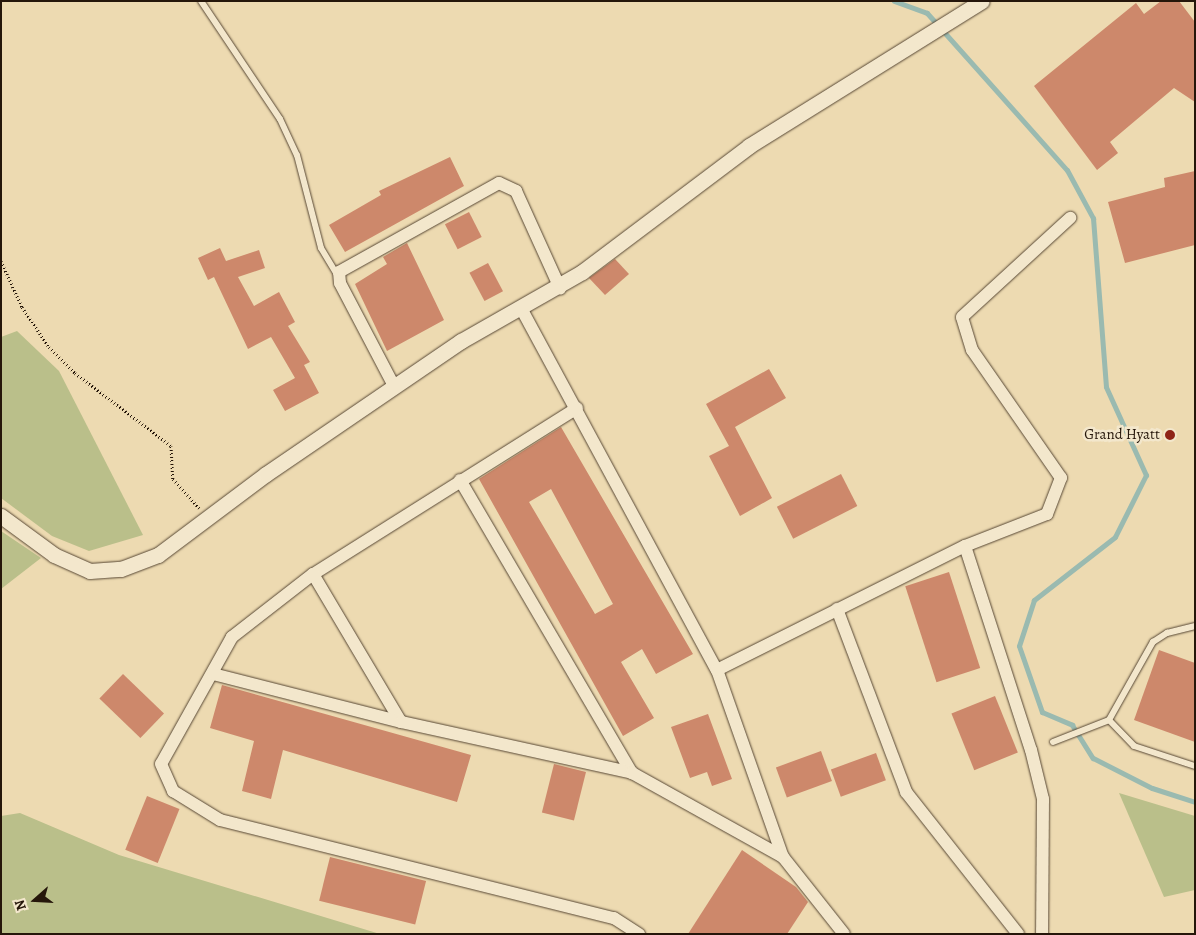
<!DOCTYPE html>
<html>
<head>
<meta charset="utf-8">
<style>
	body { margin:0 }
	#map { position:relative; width:1196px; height:935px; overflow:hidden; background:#eddab1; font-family:Alegreya,serif }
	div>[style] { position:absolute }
	.green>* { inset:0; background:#babf8a }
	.stream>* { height:5px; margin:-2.5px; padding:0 2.5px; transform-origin:2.5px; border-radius:2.5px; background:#9abab0 }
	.building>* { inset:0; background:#cd886b; transform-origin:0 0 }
	.path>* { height:3px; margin-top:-1.5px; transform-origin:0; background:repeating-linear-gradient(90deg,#25160a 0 1px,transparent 0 3.5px) }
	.roads { filter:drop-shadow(0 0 1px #574734) drop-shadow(0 0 1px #574734) }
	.service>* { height:6px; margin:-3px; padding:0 3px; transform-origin:3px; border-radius:3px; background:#f3e7cc }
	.minor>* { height:12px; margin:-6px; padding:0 6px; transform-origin:6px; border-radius:6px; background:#f3e7cc }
	.tertiary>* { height:15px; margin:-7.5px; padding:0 7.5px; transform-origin:7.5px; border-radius:7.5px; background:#f3e7cc }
	.dots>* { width:14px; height:14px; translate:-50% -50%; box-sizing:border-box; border:2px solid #f3e7cc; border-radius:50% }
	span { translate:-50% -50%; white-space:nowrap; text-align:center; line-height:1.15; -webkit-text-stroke:5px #f3e7cc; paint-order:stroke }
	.poi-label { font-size:15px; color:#25160a }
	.right { translate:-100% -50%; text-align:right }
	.frame { position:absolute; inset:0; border:2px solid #25160a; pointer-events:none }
	.north { position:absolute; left:10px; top:875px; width:50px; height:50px; -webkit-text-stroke:4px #f3e7cc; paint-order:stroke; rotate:251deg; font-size:14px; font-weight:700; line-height:20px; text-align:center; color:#25160a }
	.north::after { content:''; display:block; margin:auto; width:18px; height:22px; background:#25160a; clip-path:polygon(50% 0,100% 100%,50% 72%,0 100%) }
</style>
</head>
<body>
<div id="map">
	<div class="green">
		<i style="clip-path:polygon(17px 331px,59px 371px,143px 535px,89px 551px,52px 536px,1px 498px,1px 337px)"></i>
		<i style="clip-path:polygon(1px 531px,41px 558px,1px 589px)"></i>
		<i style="clip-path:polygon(1119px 793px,1195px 816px,1195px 890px,1164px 897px)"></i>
		<i style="clip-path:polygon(20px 813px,119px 855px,380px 934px,1px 934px,1px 816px)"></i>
	</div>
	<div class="stream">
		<i style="left:894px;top:1px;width:35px;rotate:20deg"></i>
		<i style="left:927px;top:13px;width:210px;rotate:48.3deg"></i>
		<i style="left:1067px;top:170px;width:55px;rotate:61.6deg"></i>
		<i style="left:1093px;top:218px;width:169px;rotate:85.6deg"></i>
		<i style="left:1106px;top:387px;width:97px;rotate:65.6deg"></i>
		<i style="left:1146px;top:475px;width:69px;rotate:116.6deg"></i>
		<i style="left:1115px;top:537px;width:103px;rotate:142.1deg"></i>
		<i style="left:1034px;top:600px;width:48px;rotate:108.1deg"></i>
		<i style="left:1019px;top:646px;width:70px;rotate:70.8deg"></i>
		<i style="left:1042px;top:712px;width:33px;rotate:23deg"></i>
		<i style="left:1072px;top:725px;width:39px;rotate:58deg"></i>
		<i style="left:1093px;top:758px;width:66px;rotate:27deg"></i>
		<i style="left:1152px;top:788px;width:45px;rotate:18deg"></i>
	</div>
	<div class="building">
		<i style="clip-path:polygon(1161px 1px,1179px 1px,1195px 22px,1195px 102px,1174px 88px,1110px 142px,1118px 153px,1097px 170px,1034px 86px,1136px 3px,1144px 14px)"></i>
		<i style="clip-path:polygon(450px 157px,464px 186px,345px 252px,329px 225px,381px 195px,379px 191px)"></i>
		<i style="clip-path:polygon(1195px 171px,1195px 245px,1125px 263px,1108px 202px,1165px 187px,1164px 178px)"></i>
		<i style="left:469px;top:212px;width:28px;height:27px;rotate:63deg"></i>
		<i style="clip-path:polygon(407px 243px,444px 320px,387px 351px,355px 284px,387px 264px,383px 257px)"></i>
		<i style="clip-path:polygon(220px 248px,226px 261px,259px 250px,265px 268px,238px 277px,254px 306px,279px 292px,295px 322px,288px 326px,310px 362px,304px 365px,319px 393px,285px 411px,273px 390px,295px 378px,271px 337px,248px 349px,214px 277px,208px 280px,198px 258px)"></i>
		<i style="clip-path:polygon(615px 259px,629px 274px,605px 295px,589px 278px)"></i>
		<i style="left:488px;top:263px;width:32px;height:21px;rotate:62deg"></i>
		<i style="clip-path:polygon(769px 369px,786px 398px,735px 427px,772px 498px,740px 516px,709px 456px,729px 446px,706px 404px)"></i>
		<i style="clip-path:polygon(evenodd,561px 427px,693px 654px,656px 674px,642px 649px,621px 662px,654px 718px,623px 736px,479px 479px,561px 427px,551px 489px,613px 604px,595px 614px,529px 502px,551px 489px)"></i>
		<i style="left:841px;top:474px;width:36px;height:72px;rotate:63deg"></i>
		<i style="left:949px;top:572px;width:101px;height:46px;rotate:72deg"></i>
		<i style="clip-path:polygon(1159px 650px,1195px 663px,1195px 742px,1134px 720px)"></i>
		<i style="left:123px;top:674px;width:57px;height:34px;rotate:44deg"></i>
		<i style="clip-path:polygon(222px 685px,471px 755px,457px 802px,283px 750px,271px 799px,242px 791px,254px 741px,210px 728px)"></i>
		<i style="left:995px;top:696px;width:61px;height:47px;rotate:68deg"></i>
		<i style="clip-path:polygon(708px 714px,732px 779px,712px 786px,707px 772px,690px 778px,671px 727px)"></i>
		<i style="left:821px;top:751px;width:32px;height:48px;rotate:70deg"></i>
		<i style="left:876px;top:753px;width:29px;height:48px;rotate:70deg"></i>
		<i style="left:554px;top:764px;width:33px;height:50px;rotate:14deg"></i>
		<i style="left:147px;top:796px;width:35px;height:58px;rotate:22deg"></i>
		<i style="clip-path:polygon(742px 850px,796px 887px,808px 902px,787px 934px,688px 934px)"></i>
		<i style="left:330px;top:857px;width:99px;height:45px;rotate:14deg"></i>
	</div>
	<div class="path">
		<i style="left:1px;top:261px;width:51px;rotate:65.5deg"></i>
		<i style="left:22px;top:307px;width:48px;rotate:56deg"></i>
		<i style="left:49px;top:347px;width:37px;rotate:45deg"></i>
		<i style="left:75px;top:373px;width:121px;rotate:37.2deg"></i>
		<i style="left:171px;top:446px;width:33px;rotate:87deg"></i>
		<i style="left:173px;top:479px;width:39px;rotate:48deg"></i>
	</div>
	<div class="roads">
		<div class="service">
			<i style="left:201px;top:1px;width:142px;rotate:56.2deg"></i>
			<i style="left:280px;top:119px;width:40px;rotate:65deg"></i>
			<i style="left:297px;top:155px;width:96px;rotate:75.5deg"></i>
			<i style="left:321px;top:248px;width:31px;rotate:59deg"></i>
			<i style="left:1109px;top:720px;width:36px;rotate:46deg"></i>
			<i style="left:1134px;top:746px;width:64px;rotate:18.2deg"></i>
			<i style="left:1053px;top:742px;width:60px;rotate:-21.4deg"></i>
			<i style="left:1109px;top:720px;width:90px;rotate:-60.6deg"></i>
			<i style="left:1153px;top:642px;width:17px;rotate:-33deg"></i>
			<i style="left:1167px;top:633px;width:29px;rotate:-14deg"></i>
		</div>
		<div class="minor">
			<i style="left:522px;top:310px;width:409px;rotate:61.6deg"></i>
			<i style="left:717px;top:670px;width:198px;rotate:70.6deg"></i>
			<i style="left:783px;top:857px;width:98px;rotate:51.6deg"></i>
			<i style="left:394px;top:386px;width:116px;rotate:-117.7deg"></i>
			<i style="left:340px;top:283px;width:11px;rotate:-95deg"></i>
			<i style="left:339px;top:272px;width:183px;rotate:-29.1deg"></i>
			<i style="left:499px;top:183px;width:19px;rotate:25deg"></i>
			<i style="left:516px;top:191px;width:107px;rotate:65.6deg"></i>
			<i style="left:577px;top:408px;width:312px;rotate:147.8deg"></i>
			<i style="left:313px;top:574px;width:103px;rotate:142.1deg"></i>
			<i style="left:232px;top:637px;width:145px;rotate:119.2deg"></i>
			<i style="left:161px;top:764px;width:30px;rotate:66deg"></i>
			<i style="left:173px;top:791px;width:55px;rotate:31.7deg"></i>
			<i style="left:220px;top:820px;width:406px;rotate:14deg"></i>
			<i style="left:614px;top:918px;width:30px;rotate:33deg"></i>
			<i style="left:460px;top:480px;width:340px;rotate:59.6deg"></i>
			<i style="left:965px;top:546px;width:214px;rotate:72.1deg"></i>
			<i style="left:1031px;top:750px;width:50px;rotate:76.2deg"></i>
			<i style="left:1043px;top:799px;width:135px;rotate:90.4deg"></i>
			<i style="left:313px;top:574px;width:172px;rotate:59.3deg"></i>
			<i style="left:837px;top:609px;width:196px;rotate:69.3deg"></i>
			<i style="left:906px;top:792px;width:181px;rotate:51.7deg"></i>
			<i style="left:717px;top:670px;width:277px;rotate:-26.6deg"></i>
			<i style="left:965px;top:546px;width:88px;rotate:-21.3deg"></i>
			<i style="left:1047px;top:514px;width:39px;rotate:-69deg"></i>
			<i style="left:1061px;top:478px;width:156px;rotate:-124.8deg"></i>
			<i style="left:972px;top:350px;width:34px;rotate:-107deg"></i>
			<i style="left:962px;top:317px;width:147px;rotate:-42.5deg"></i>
			<i style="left:213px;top:674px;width:194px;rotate:14.3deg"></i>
			<i style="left:401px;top:722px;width:237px;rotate:12.4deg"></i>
			<i style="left:632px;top:773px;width:173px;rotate:29.1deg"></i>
		</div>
		<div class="tertiary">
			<i style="left:1px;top:516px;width:66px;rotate:36.3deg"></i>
			<i style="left:54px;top:555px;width:39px;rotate:24deg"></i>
			<i style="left:90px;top:571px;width:31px;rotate:-4deg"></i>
			<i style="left:121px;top:569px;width:40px;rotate:-21deg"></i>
			<i style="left:158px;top:555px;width:135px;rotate:-36.9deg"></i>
			<i style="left:266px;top:474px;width:236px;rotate:-34.3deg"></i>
			<i style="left:461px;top:341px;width:139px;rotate:-29.7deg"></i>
			<i style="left:582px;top:272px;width:209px;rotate:-37deg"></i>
			<i style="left:749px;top:146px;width:274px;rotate:-31.9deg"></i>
		</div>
	</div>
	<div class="dots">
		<i style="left:1170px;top:435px;background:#8f2418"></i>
	</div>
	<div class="poi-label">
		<span class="right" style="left:1160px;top:435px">Grand Hyatt</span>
	</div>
	<div class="frame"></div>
	<div class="north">N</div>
</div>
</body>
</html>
